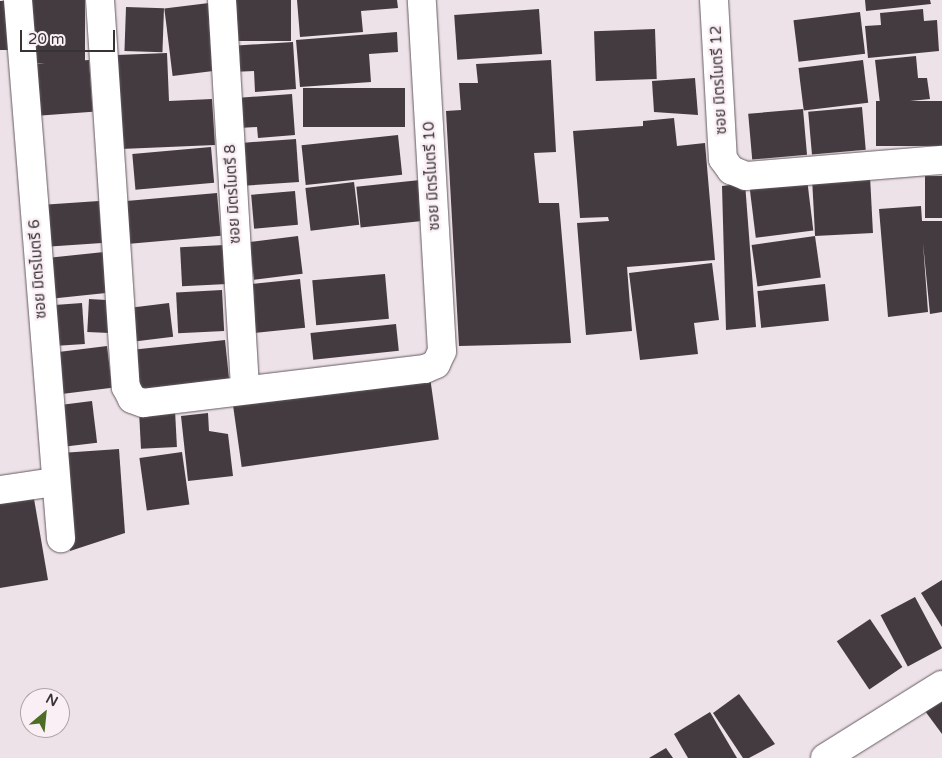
<!DOCTYPE html>
<html>
<head>
<meta charset="utf-8">
<style>
	body { margin:0 }
	#map { position:relative; width:942px; height:758px; overflow:hidden; background:#eee2e9; font-family:"Varela Round","Noto Sans Thai",sans-serif }
	div>[style] { position:absolute }
	.building>* { inset:0; background:#443b41; transform-origin:0 0 }
	.roads { filter:drop-shadow(0 0 1px #645a61) drop-shadow(0 0 1px #645a61) }
	.minor>* { height:28px; margin:-14px; padding:0 14px; transform-origin:14px; border-radius:14px; background:#fff }
	span { translate:-50% -50%; white-space:nowrap; text-align:center; line-height:1.15; -webkit-text-stroke:5px #fbeff6; paint-order:stroke }
	.street-label { font-size:15px; color:#383436 }
	.north { position:absolute; left:20px; top:688px; width:50px; height:50px; box-sizing:border-box; background:#fbeff6; border:1px solid #ada4a9; border-radius:50%; rotate:28deg; font-size:14px; font-weight:700; line-height:20px; text-align:center; color:#383436 }
	.north::after { content:''; display:block; margin:auto; width:18px; height:22px; background:#4e6d24; clip-path:polygon(50% 0,100% 100%,50% 72%,0 100%) }
	.scale { position:absolute; left:20px; top:30px; width:95px; height:22px; box-sizing:border-box; border:2px solid #383436; border-top:0; padding-left:6px; font-size:15px; line-height:18px; white-space:nowrap; color:#383436; -webkit-text-stroke:4px #fbeff6; paint-order:stroke }
</style>
</head>
<body>
<div id="map">
	<div class="building">
		<i style="left:30px;top:0;width:55px;height:63px"></i>
		<i style="left:233px;top:0;width:58px;height:41px"></i>
		<i style="clip-path:polygon(297px 0,397px 0,398px 8px,361px 11px,363px 32px,300px 37px)"></i>
		<i style="clip-path:polygon(865px 0,930px 0,931px 4px,866px 11px)"></i>
		<i style="clip-path:polygon(0 1px,5px 1px,10px 50px,0 50px)"></i>
		<i style="left:209px;top:3px;width:68px;height:45px;rotate:83deg"></i>
		<i style="left:126px;top:7px;width:38px;height:44px;rotate:2deg"></i>
		<i style="left:539px;top:9px;width:45px;height:85px;rotate:86deg"></i>
		<i style="clip-path:polygon(923px 9px,924px 21px,937px 20px,939px 51px,868px 58px,865px 26px,881px 25px,880px 13px)"></i>
		<i style="left:860px;top:12px;width:42px;height:67px;rotate:83deg"></i>
		<i style="left:655px;top:29px;width:50px;height:61px;rotate:88deg"></i>
		<i style="clip-path:polygon(397px 32px,398px 52px,369px 54px,371px 82px,300px 87px,296px 40px)"></i>
		<i style="clip-path:polygon(293px 42px,296px 89px,255px 92px,254px 71px,232px 72px,230px 46px)"></i>
		<i style="clip-path:polygon(167px 53px,169px 101px,212px 99px,215px 145px,121px 149px,117px 55px)"></i>
		<i style="clip-path:polygon(916px 56px,918px 78px,927px 78px,930px 99px,880px 104px,875px 60px)"></i>
		<i style="left:89px;top:60px;width:52px;height:55px;rotate:86deg"></i>
		<i style="clip-path:polygon(551px 60px,556px 152px,534px 153px,539px 203px,559px 203px,571px 343px,459px 346px,446px 111px,461px 110px,459px 83px,478px 83px,476px 64px)"></i>
		<i style="left:863px;top:60px;width:43px;height:65px;rotate:83deg"></i>
		<i style="clip-path:polygon(695px 78px,698px 115px,654px 112px,652px 81px)"></i>
		<i style="left:303px;top:88px;width:102px;height:39px"></i>
		<i style="clip-path:polygon(292px 94px,295px 135px,258px 138px,257px 127px,239px 128px,236px 98px)"></i>
		<i style="left:942px;top:101px;width:45px;height:66px;rotate:90deg"></i>
		<i style="left:862px;top:107px;width:43px;height:54px;rotate:85deg"></i>
		<i style="left:803px;top:109px;width:46px;height:55px;rotate:85deg"></i>
		<i style="clip-path:polygon(674px 118px,677px 146px,705px 143px,715px 260px,627px 267px,632px 331px,586px 335px,577px 223px,609px 221px,608px 217px,580px 218px,573px 131px,643px 126px,643px 121px)"></i>
		<i style="left:398px;top:135px;width:40px;height:97px;rotate:84deg"></i>
		<i style="left:296px;top:139px;width:43px;height:52px;rotate:86deg"></i>
		<i style="left:211px;top:147px;width:36px;height:79px;rotate:85deg"></i>
		<i style="left:870px;top:176px;width:57px;height:58px;rotate:87deg"></i>
		<i style="left:925px;top:176px;width:17px;height:42px"></i>
		<i style="left:807px;top:179px;width:52px;height:58px;rotate:83deg"></i>
		<i style="left:420px;top:180px;width:41px;height:64px;rotate:84deg"></i>
		<i style="left:354px;top:182px;width:43px;height:49px;rotate:83deg"></i>
		<i style="clip-path:polygon(745px 183px,756px 327px,726px 330px,722px 186px)"></i>
		<i style="left:295px;top:191px;width:34px;height:44px;rotate:85deg"></i>
		<i style="left:217px;top:193px;width:43px;height:91px;rotate:85deg"></i>
		<i style="left:99px;top:201px;width:42px;height:59px;rotate:86deg"></i>
		<i style="clip-path:polygon(921px 206px,922px 221px,942px 221px,942px 312px,930px 314px,923px 243px,928px 312px,888px 317px,879px 209px)"></i>
		<i style="left:298px;top:236px;width:38px;height:49px;rotate:83deg"></i>
		<i style="left:815px;top:236px;width:42px;height:64px;rotate:82deg"></i>
		<i style="left:225px;top:245px;width:39px;height:45px;rotate:87deg"></i>
		<i style="left:104px;top:252px;width:41px;height:60px;rotate:84deg"></i>
		<i style="clip-path:polygon(712px 263px,719px 320px,694px 323px,698px 354px,640px 360px,629px 273px)"></i>
		<i style="left:385px;top:274px;width:45px;height:73px;rotate:85deg"></i>
		<i style="left:300px;top:279px;width:49px;height:55px;rotate:84deg"></i>
		<i style="left:825px;top:284px;width:37px;height:68px;rotate:84deg"></i>
		<i style="left:222px;top:290px;width:41px;height:46px;rotate:87deg"></i>
		<i style="left:89px;top:299px;width:22px;height:33px;rotate:3deg"></i>
		<i style="left:82px;top:303px;width:41px;height:31px;rotate:86deg"></i>
		<i style="left:169px;top:303px;width:34px;height:43px;rotate:83deg"></i>
		<i style="left:396px;top:324px;width:27px;height:86px;rotate:84deg"></i>
		<i style="left:225px;top:340px;width:44px;height:95px;rotate:84deg"></i>
		<i style="left:107px;top:346px;width:42px;height:53px;rotate:83deg"></i>
		<i style="left:430px;top:377px;width:63px;height:199px;rotate:82deg"></i>
		<i style="left:92px;top:401px;width:42px;height:38px;rotate:83deg"></i>
		<i style="left:175px;top:410px;width:37px;height:36px;rotate:87deg"></i>
		<i style="clip-path:polygon(208px 413px,209px 431px,228px 434px,233px 476px,188px 481px,181px 416px)"></i>
		<i style="clip-path:polygon(119px 449px,125px 533px,70px 551px,61px 453px)"></i>
		<i style="left:182px;top:452px;width:53px;height:43px;rotate:82deg"></i>
		<i style="clip-path:polygon(33px 493px,48px 580px,0 588px,0 499px)"></i>
		<i style="clip-path:polygon(942px 580px,942px 627px,921px 593px)"></i>
		<i style="left:915px;top:597px;width:58px;height:39px;rotate:62deg"></i>
		<i style="left:870px;top:619px;width:58px;height:40px;rotate:56deg"></i>
		<i style="clip-path:polygon(739px 694px,775px 744px,749px 758px,743px 758px,713px 713px)"></i>
		<i style="clip-path:polygon(942px 700px,942px 734px,925px 711px)"></i>
		<i style="clip-path:polygon(710px 712px,737px 758px,688px 758px,674px 734px)"></i>
		<i style="clip-path:polygon(666px 748px,673px 758px,649px 758px)"></i>
	</div>
	<div class="roads">
		<div class="minor">
			<i style="left:18px;top:0;width:540px;rotate:85.43deg"></i>
			<i style="left:100px;top:0;width:388px;rotate:86.2deg"></i>
			<i style="left:126px;top:387px;width:13px;rotate:63deg"></i>
			<i style="left:132px;top:399px;width:12px;rotate:20deg"></i>
			<i style="left:143px;top:403px;width:284px;rotate:-6.9deg"></i>
			<i style="left:425px;top:369px;width:12px;rotate:-24deg"></i>
			<i style="left:436px;top:364px;width:14px;rotate:-65deg"></i>
			<i style="left:442px;top:351px;width:352px;rotate:-93.3deg"></i>
			<i style="left:222px;top:0;width:389px;rotate:86.6deg"></i>
			<i style="left:714px;top:0;width:159px;rotate:86.8deg"></i>
			<i style="left:723px;top:159px;width:14px;rotate:54deg"></i>
			<i style="left:731px;top:170px;width:16px;rotate:22deg"></i>
			<i style="left:746px;top:176px;width:197px;rotate:-4.7deg"></i>
			<i style="left:0;top:490px;width:56px;rotate:-8.3deg"></i>
			<i style="left:825px;top:758px;width:138px;rotate:-32deg"></i>
		</div>
	</div>
	<div class="street-label">
		<span style="left:719px;top:80px;rotate:-93deg">ซอย มิตรไมตรี 12</span>
		<span style="left:432px;top:176px;rotate:-93deg">ซอย มิตรไมตรี 10</span>
		<span style="left:233px;top:194px;rotate:-93deg">ซอย มิตรไมตรี 8</span>
		<span style="left:38px;top:269px;rotate:-94deg">ซอย มิตรไมตรี 6</span>
	</div>
	<div class="north">N</div>
	<div class="scale">20 m</div>
</div>
</body>
</html>
